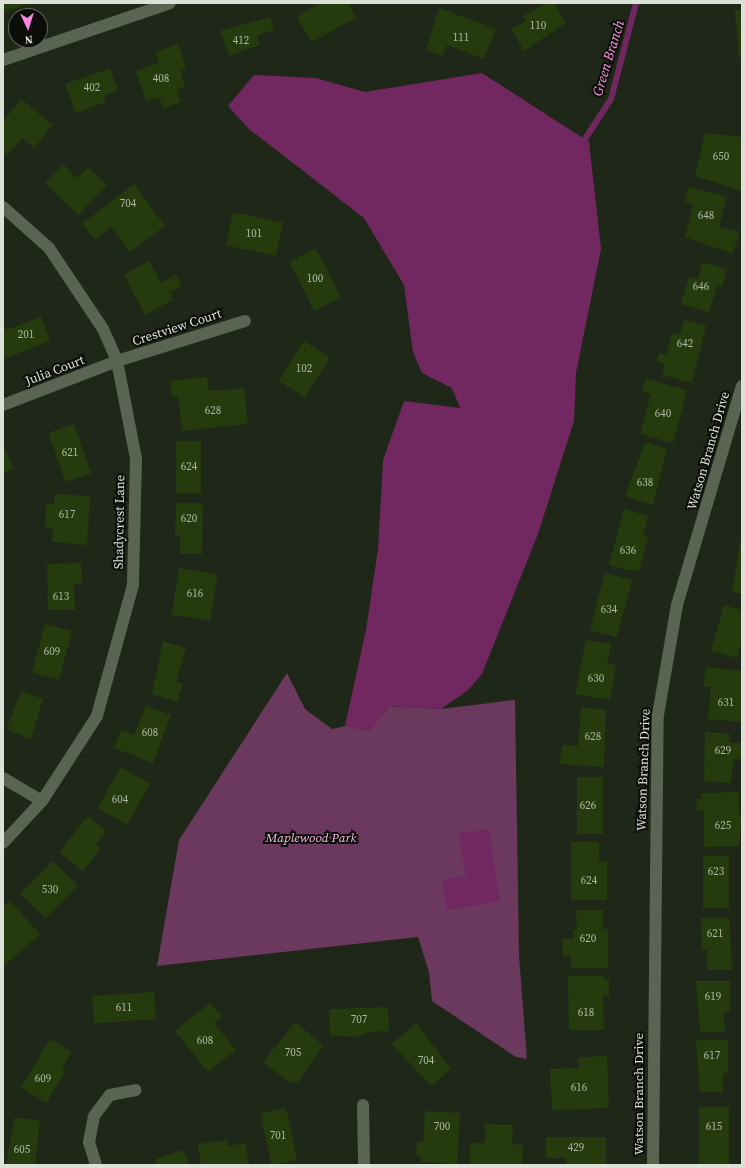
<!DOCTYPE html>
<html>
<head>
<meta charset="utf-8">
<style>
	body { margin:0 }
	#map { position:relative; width:745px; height:1168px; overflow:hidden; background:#1f2719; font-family:"Source Serif 4",serif }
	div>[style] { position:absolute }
	.green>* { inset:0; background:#6b385e }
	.water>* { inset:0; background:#712860 }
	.stream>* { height:6px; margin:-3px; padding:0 3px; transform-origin:3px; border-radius:3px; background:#712860 }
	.building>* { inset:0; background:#253b0d; transform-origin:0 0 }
	.street>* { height:12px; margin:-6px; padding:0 6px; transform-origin:6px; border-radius:6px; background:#5a6453 }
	span { translate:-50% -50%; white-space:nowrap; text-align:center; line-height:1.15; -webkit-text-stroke:4px #0b0e08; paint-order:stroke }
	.number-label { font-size:11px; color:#afb8a6 }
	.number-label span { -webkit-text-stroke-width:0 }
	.street-label { font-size:13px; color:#dde2d9 }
	.park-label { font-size:13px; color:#f9b9e6; font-style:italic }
	.water-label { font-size:14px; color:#fd95e2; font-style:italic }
	.frame { position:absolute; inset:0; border:4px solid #dde2d9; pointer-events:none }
	.north { position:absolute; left:8px; top:8px; width:40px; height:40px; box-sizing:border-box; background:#0b0e08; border:1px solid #5f635c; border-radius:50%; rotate:176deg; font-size:11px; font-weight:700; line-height:16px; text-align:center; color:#dde2d9 }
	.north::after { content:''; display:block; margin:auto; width:14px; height:18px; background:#fe85e0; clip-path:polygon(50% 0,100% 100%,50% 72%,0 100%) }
</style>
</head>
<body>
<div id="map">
	<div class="green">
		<i style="clip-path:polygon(287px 673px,305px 709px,332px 729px,345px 726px,369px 731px,389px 706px,441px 709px,515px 700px,519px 955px,527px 1059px,516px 1057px,432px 1001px,429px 972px,418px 937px,157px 966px,179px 840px)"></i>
	</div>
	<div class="water">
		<i style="clip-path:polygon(482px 73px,589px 142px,601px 249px,576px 373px,574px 421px,538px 534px,482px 674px,468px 690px,441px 709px,389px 706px,369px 731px,345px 726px,366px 630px,378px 549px,383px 460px,404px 401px,460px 408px,452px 388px,422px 373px,413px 352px,404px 285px,364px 218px,249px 129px,228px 106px,254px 75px,316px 78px,365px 92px)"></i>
		<i style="clip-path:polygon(489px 829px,500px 901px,447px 910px,441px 880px,466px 876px,459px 834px)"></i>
	</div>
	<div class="stream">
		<i style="left:585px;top:139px;width:48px;rotate:-57deg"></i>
		<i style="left:611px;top:99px;width:99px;rotate:-75.4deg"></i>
	</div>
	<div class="building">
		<i style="clip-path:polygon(3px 3px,33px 3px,3px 12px)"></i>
		<i style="clip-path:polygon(319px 3px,348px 3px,356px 18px,311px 42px,297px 17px)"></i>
		<i style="clip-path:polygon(546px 3px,554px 3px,566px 23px,524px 51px,511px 29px,526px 21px,523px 16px)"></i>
		<i style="clip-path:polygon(439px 8px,496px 29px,484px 59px,447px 45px,443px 56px,426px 50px)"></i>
		<i style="clip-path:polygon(735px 10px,742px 10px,742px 58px,739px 58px)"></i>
		<i style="clip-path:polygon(270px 17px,274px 30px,257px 36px,260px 45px,229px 56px,220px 31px)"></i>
		<i style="clip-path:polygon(178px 44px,186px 68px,180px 70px,185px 87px,177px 90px,181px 102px,163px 108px,159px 97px,146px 101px,136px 71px,159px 63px,155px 52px)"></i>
		<i style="clip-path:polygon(110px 68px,118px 91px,104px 96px,106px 102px,76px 113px,65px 84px)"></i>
		<i style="clip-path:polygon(21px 99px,53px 125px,34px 148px,22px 138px,8px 155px,3px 151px,3px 121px)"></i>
		<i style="clip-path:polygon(705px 133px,742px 137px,742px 191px,695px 176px)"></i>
		<i style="clip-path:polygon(63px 164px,77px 178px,88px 167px,107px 185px,78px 215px,45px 183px)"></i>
		<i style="clip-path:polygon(134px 184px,165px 226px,130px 252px,111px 227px,95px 240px,82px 224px)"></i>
		<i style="clip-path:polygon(689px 187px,727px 197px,719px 227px,739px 232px,733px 254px,685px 237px,693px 204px,685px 202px)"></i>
		<i style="left:233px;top:212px;width:51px;height:34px;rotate:12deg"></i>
		<i style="left:316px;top:248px;width:55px;height:30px;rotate:63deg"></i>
		<i style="clip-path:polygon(149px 261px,161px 283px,176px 275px,182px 286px,170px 292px,173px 300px,145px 315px,124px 275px)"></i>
		<i style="clip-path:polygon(702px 262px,727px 269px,722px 287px,717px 286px,709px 312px,681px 304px,689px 277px,698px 279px)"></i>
		<i style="clip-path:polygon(41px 317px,50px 341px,3px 359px,3px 323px,6px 330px)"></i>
		<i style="clip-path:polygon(684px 320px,706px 326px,692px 383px,662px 375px,665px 364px,657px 362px,659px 353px,666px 355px,672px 333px,680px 335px)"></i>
		<i style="left:304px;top:341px;width:31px;height:47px;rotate:33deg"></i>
		<i style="clip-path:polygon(207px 377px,209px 391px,244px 388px,248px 424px,182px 431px,178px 396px,172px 397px,170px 381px)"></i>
		<i style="clip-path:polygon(646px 379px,687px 390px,673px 443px,640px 434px,651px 394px,642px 392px)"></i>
		<i style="left:74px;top:424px;width:52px;height:27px;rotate:71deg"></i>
		<i style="left:176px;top:441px;width:25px;height:52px"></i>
		<i style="clip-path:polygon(645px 442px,667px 449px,653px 505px,625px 496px)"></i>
		<i style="clip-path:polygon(3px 446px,14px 468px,3px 473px)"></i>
		<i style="clip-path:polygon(55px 494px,90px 496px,87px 545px,52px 542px,53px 528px,45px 527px,46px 503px,54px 504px)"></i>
		<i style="clip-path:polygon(176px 503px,203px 503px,202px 554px,180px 554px,180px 536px,175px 536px)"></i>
		<i style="clip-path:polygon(624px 509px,648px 516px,643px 535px,648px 537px,639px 572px,609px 565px)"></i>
		<i style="clip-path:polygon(740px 542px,742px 543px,742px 594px,732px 592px)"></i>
		<i style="clip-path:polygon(81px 563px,82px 583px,74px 584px,75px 610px,48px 610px,47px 564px)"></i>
		<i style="left:179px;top:568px;width:39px;height:47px;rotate:9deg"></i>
		<i style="left:605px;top:573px;width:28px;height:59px;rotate:15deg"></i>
		<i style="clip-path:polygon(724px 605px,742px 610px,742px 641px,737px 658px,711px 651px)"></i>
		<i style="left:45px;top:624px;width:28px;height:50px;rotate:15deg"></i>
		<i style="clip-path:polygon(586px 640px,611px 644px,607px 664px,616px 665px,610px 700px,575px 694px)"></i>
		<i style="clip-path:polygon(163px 641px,186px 648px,176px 682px,183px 684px,177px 702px,152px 694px)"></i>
		<i style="clip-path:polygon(706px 667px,742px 671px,742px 722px,708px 719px,711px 687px,703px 686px)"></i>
		<i style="clip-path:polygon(22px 691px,43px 699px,31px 739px,6px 729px)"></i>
		<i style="clip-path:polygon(146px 706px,171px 715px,153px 763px,114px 748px,121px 730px,134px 735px)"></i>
		<i style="clip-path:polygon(581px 707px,606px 710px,604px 767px,560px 764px,562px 745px,578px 746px)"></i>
		<i style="clip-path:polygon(705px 732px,730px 734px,729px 742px,742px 743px,742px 759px,733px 759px,731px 783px,704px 781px)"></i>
		<i style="left:121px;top:767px;width:34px;height:47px;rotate:30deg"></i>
		<i style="left:577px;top:777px;width:26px;height:57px"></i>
		<i style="clip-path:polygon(739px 792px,739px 815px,742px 815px,739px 846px,704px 847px,704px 811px,697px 811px,696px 799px,702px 798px,702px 793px)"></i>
		<i style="clip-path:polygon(88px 816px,106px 831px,96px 844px,101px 848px,83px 871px,59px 852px)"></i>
		<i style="clip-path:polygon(571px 842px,599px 842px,599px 862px,607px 862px,607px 900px,571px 900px)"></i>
		<i style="left:703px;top:856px;width:26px;height:52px"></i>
		<i style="left:53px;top:861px;width:35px;height:46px;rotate:45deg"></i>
		<i style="clip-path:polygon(10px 901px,40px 934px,3px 967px,3px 908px)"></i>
		<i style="clip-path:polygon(576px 910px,603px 910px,603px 929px,608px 929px,608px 968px,571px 968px,571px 956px,563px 956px,562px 939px,574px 939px,573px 930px,577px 930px)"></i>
		<i style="clip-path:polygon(729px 917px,732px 970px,707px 970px,707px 950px,702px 950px,701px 918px)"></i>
		<i style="clip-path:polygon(568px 976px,604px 976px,604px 980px,609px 980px,609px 996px,603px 996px,604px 1030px,569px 1030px)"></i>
		<i style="clip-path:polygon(696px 981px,730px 981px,730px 1012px,724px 1012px,725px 1032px,700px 1032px)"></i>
		<i style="left:154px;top:992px;width:27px;height:62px;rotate:86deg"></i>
		<i style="clip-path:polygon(210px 1003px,222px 1016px,214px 1023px,236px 1050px,208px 1072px,175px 1031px)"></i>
		<i style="clip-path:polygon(388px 1007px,389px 1031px,368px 1032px,356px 1037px,330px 1035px,329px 1009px)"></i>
		<i style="clip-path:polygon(295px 1022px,323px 1045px,297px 1083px,293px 1080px,290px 1083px,263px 1062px)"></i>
		<i style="clip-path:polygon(416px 1023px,451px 1069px,431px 1086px,392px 1044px)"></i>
		<i style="clip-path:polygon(50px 1039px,72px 1052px,62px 1068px,66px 1070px,46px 1103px,21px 1087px)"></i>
		<i style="clip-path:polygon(696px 1040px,728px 1040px,728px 1073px,723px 1073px,723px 1092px,700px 1092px)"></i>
		<i style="clip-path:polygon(607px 1056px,609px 1108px,552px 1110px,550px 1069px,579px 1068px,578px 1057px)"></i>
		<i style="left:699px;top:1107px;width:30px;height:58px"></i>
		<i style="left:286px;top:1108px;width:53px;height:26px;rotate:78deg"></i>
		<i style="clip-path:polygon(425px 1111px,460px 1113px,457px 1164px,421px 1162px,421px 1156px,416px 1156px,417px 1142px,423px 1142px)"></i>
		<i style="clip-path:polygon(14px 1118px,40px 1120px,35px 1165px,6px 1165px)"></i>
		<i style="clip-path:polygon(485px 1124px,513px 1125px,512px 1144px,523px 1145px,522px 1165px,470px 1165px,470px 1143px,485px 1143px)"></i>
		<i style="clip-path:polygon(546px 1137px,606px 1137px,606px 1165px,566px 1165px,566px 1158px,546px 1158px)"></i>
		<i style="clip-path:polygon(227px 1140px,228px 1146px,245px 1143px,249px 1165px,201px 1165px,198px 1144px)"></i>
		<i style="clip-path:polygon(183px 1150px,189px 1165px,154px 1165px,156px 1159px)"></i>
	</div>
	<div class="street">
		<i style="left:3px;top:60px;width:176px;rotate:-18.8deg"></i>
		<i style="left:3px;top:207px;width:62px;rotate:41.7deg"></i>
		<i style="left:49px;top:248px;width:97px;rotate:56.3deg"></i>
		<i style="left:103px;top:329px;width:35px;rotate:66deg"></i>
		<i style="left:117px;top:361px;width:100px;rotate:79deg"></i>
		<i style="left:136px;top:459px;width:126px;rotate:91.4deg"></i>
		<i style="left:133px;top:585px;width:136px;rotate:105.4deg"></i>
		<i style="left:97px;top:716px;width:101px;rotate:122.9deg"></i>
		<i style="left:42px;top:801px;width:57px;rotate:132.9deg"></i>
		<i style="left:3px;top:405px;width:122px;rotate:-21.1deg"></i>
		<i style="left:117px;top:361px;width:134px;rotate:-17.4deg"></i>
		<i style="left:3px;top:778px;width:45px;rotate:30.5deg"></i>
		<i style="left:363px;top:1105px;width:60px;rotate:89deg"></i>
		<i style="left:96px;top:1165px;width:24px;rotate:-107deg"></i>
		<i style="left:89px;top:1142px;width:26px;rotate:-79deg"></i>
		<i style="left:94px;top:1116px;width:26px;rotate:-53deg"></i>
		<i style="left:110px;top:1095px;width:26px;rotate:-11deg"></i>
		<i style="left:653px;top:1165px;width:450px;rotate:-89.4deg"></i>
		<i style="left:658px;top:715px;width:112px;rotate:-80.2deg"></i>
		<i style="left:677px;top:605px;width:228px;rotate:-73.5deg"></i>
	</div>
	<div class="number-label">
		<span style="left:538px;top:26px">110</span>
		<span style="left:461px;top:38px">111</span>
		<span style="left:241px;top:41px">412</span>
		<span style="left:161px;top:79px">408</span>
		<span style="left:92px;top:88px">402</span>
		<span style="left:721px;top:157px">650</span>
		<span style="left:128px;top:204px">704</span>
		<span style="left:706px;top:216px">648</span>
		<span style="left:254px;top:234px">101</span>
		<span style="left:315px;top:279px">100</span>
		<span style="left:701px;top:287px">646</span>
		<span style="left:26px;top:335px">201</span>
		<span style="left:685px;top:344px">642</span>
		<span style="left:304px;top:369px">102</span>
		<span style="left:213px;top:411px">628</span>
		<span style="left:663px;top:414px">640</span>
		<span style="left:70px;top:453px">621</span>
		<span style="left:189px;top:467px">624</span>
		<span style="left:645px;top:483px">638</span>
		<span style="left:67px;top:515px">617</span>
		<span style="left:189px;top:519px">620</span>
		<span style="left:628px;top:551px">636</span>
		<span style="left:195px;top:594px">616</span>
		<span style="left:61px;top:597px">613</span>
		<span style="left:609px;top:610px">634</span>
		<span style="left:52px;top:652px">609</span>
		<span style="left:596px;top:679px">630</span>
		<span style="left:726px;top:703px">631</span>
		<span style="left:150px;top:733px">608</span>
		<span style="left:593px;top:737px">628</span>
		<span style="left:723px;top:751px">629</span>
		<span style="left:120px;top:800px">604</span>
		<span style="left:588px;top:806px">626</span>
		<span style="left:723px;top:826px">625</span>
		<span style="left:716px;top:872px">623</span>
		<span style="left:589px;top:881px">624</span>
		<span style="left:50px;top:890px">530</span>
		<span style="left:715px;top:934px">621</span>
		<span style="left:588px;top:939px">620</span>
		<span style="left:713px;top:997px">619</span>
		<span style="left:124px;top:1008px">611</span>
		<span style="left:586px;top:1013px">618</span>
		<span style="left:359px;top:1020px">707</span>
		<span style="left:205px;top:1041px">608</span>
		<span style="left:293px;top:1053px">705</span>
		<span style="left:712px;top:1056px">617</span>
		<span style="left:426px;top:1061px">704</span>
		<span style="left:43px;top:1079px">609</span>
		<span style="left:579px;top:1088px">616</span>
		<span style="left:442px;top:1127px">700</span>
		<span style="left:714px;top:1127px">615</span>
		<span style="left:278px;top:1136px">701</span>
		<span style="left:576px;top:1148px">429</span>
		<span style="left:22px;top:1150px">605</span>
	</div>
	<div class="street-label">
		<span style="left:177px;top:328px;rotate:-18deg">Crestview Court</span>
		<span style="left:55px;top:371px;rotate:-21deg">Julia Court</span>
		<span style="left:709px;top:451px;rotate:-74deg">Watson Branch Drive</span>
		<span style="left:120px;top:522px;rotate:-89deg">Shadycrest Lane</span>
		<span style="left:644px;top:770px;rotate:-88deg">Watson Branch Drive</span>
		<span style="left:639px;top:1094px;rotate:-90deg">Watson Branch Drive</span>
	</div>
	<div class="park-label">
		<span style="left:311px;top:838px">Maplewood Park</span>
	</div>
	<div class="water-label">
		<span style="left:608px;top:58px;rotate:-73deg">Green Branch</span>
	</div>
	<div class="frame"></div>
	<div class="north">N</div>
</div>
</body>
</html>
